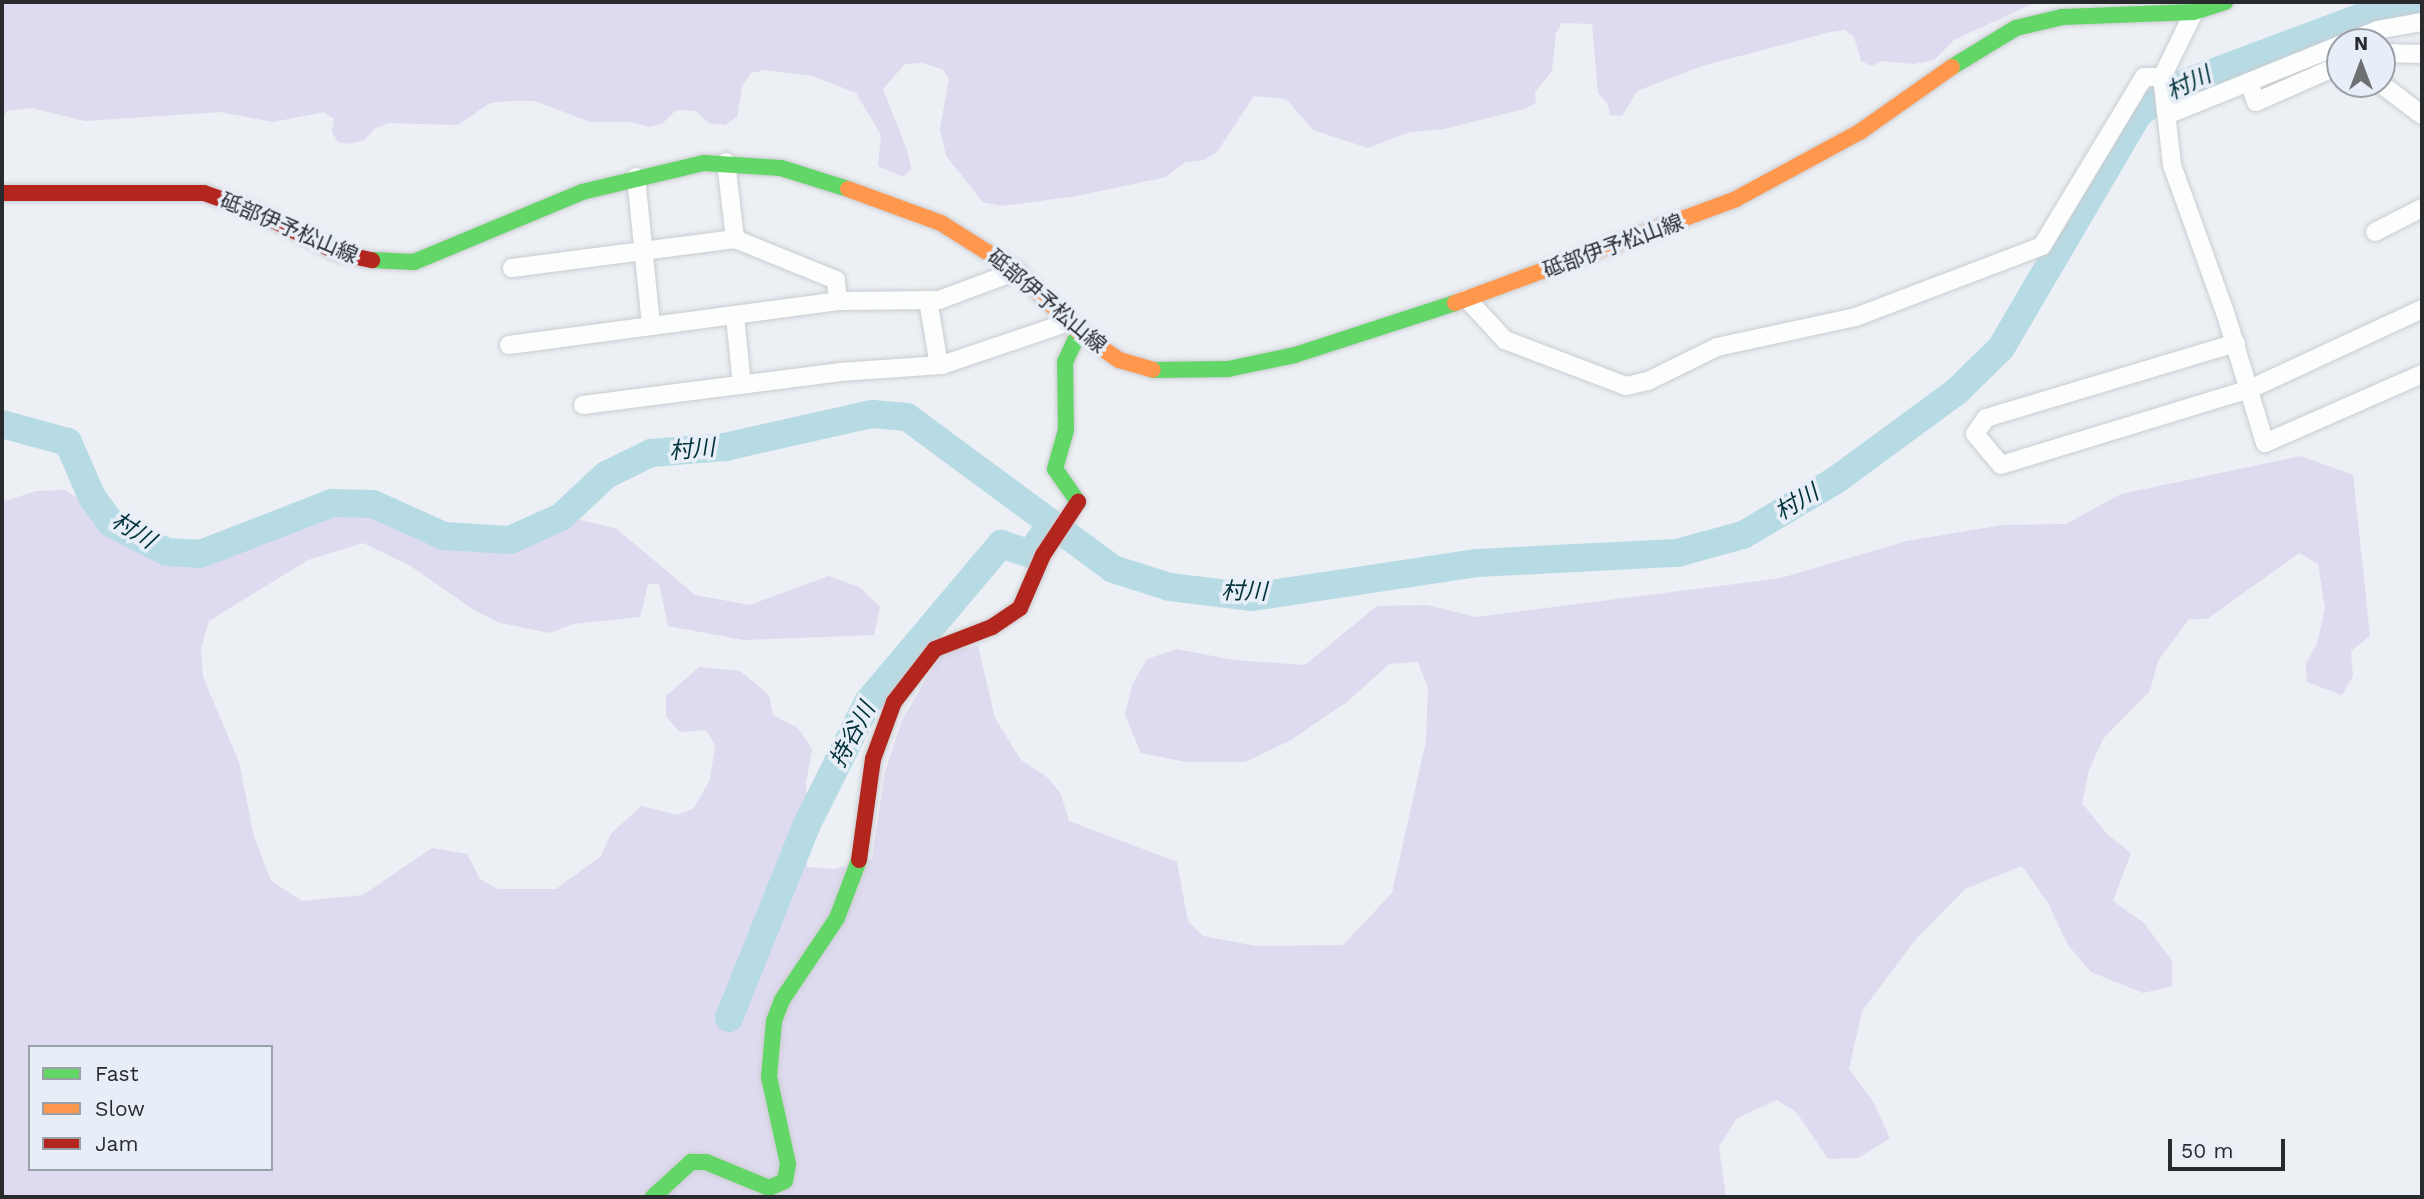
<!DOCTYPE html>
<html>
<head>
<meta charset="utf-8">
<style>
	body { margin:0 }
	#map { position:relative; width:2424px; height:1199px; overflow:hidden; background:#eceff4; font-family:"Work Sans","Noto Sans JP",sans-serif }
	div>[style] { position:absolute }
	.green>* { inset:0; background:#dedaef }
	.river>* { height:28px; margin:-14px; padding:0 14px; transform-origin:14px; border-radius:14px; background:#b7dbe5 }
	.roads { filter:drop-shadow(0 0 2px #caccd0) drop-shadow(0 0 2px #caccd0) }
	.street>* { height:18px; margin:-9px; padding:0 9px; transform-origin:9px; border-radius:9px; background:#fcfdfd }
	.fast>* { height:16px; margin:-8px; padding:0 8px; transform-origin:8px; border-radius:8px; background:#63d668 }
	.slow>* { height:16px; margin:-8px; padding:0 8px; transform-origin:8px; border-radius:8px; background:#ff974d }
	.jam>* { height:16px; margin:-8px; padding:0 8px; transform-origin:8px; border-radius:8px; background:#b3261e }
	span { translate:-50% -50%; white-space:nowrap; text-align:center; line-height:1.15; -webkit-text-stroke:7px #e8eef7; paint-order:stroke }
	.street-label { font-size:21px; color:#282a2e }
	.water-label { font-size:23px; color:#00313a; font-style:italic }
	.frame { position:absolute; inset:0; border:4px solid #282a2e; pointer-events:none }
	.legend { position:absolute; left:28px; top:1045px; width:245px; height:126px; box-sizing:border-box; background:#e8eef7; border:2px solid #9ba0a7; margin:0; padding:9px 12px; list-style:none; font-size:21px; color:#282a2e }
	.legend li { display:flex; align-items:center; gap:14px; height:35px }
	.legend b { width:35px; border:2px solid #9ba0a7 }
	.north { position:absolute; left:2326px; top:28px; width:70px; height:70px; box-sizing:border-box; background:#e8eef7; border:2px solid #9ba0a7; border-radius:50%; rotate:0deg; font-size:19px; font-weight:700; line-height:28px; text-align:center; color:#282a2e }
	.north::after { content:''; display:block; margin:auto; width:24px; height:32px; background:#6d6f73; clip-path:polygon(50% 0,100% 100%,50% 72%,0 100%) }
	.scale { position:absolute; left:2168px; top:1139px; width:117px; height:32px; box-sizing:border-box; border:4px solid #282a2e; border-top:0; padding-left:9px; font-size:21px; line-height:24px; white-space:nowrap; color:#282a2e; -webkit-text-stroke:5px #e8eef7; paint-order:stroke }
</style>
</head>
<body>
<div id="map">
	<div class="green">
		<i style="clip-path:polygon(2px 2px,2037px 2px,1954px 40px,1934px 60px,1914px 64px,1883px 61px,1871px 66px,1861px 61px,1854px 37px,1845px 30px,1830px 32px,1699px 67px,1637px 91px,1622px 116px,1610px 115px,1608px 104px,1598px 93px,1592px 24px,1562px 23px,1556px 33px,1552px 71px,1535px 92px,1536px 103px,1524px 109px,1444px 129px,1410px 132px,1368px 148px,1313px 130px,1286px 99px,1254px 96px,1217px 152px,1204px 160px,1185px 162px,1166px 177px,1077px 196px,1002px 206px,983px 202px,946px 156px,940px 129px,949px 78px,942px 69px,922px 63px,905px 64px,883px 89px,908px 153px,911px 169px,903px 177px,878px 166px,881px 135px,856px 93px,813px 76px,765px 70px,751px 73px,742px 86px,737px 117px,725px 125px,709px 123px,696px 111px,676px 110px,662px 124px,649px 127px,631px 122px,590px 122px,535px 101px,506px 101px,490px 103px,458px 125px,388px 123px,374px 129px,365px 140px,349px 144px,338px 142px,332px 132px,334px 119px,324px 112px,273px 122px,220px 112px,85px 121px,32px 108px,7px 111px,2px 119px)"></i>
		<i style="clip-path:polygon(evenodd,2301px 456px,2353px 475px,2370px 636px,2351px 651px,2353px 676px,2342px 695px,2307px 682px,2306px 663px,2317px 644px,2325px 608px,2318px 564px,2299px 553px,2207px 619px,2189px 619px,2158px 661px,2150px 691px,2103px 739px,2089px 770px,2082px 803px,2107px 834px,2131px 853px,2113px 901px,2144px 923px,2172px 961px,2172px 986px,2143px 993px,2091px 972px,2068px 945px,2048px 903px,2022px 866px,1965px 889px,1916px 939px,1862px 1011px,1849px 1069px,1874px 1103px,1890px 1138px,1858px 1158px,1828px 1159px,1797px 1113px,1777px 1100px,1737px 1118px,1719px 1147px,1726px 1197px,2px 1197px,2px 502px,36px 491px,65px 490px,84px 502px,105px 533px,164px 562px,199px 565px,336px 511px,376px 514px,438px 541px,526px 544px,578px 519px,617px 529px,695px 595px,750px 605px,829px 576px,859px 587px,880px 607px,874px 635px,744px 640px,668px 626px,659px 584px,648px 584px,640px 617px,573px 624px,550px 633px,500px 623px,474px 610px,409px 565px,363px 543px,308px 560px,209px 621px,201px 648px,203px 677px,239px 762px,254px 837px,271px 881px,302px 901px,363px 895px,432px 848px,467px 854px,480px 879px,498px 889px,556px 889px,601px 856px,611px 834px,641px 806px,677px 815px,693px 809px,710px 780px,715px 745px,706px 730px,680px 732px,666px 717px,666px 696px,699px 667px,740px 671px,769px 695px,773px 715px,798px 728px,812px 749px,806px 783px,807px 867px,834px 869px,872px 859px,885px 772px,902px 720px,943px 651px,978px 646px,995px 718px,1021px 760px,1047px 777px,1061px 794px,1069px 821px,1177px 862px,1188px 921px,1203px 936px,1256px 946px,1343px 945px,1392px 893px,1426px 741px,1428px 688px,1418px 662px,1389px 664px,1348px 701px,1291px 740px,1245px 762px,1186px 762px,1141px 753px,1125px 715px,1132px 685px,1147px 659px,1177px 649px,1233px 660px,1305px 665px,1377px 606px,1427px 605px,1476px 617px,1781px 578px,1907px 541px,2003px 525px,2066px 524px,2121px 494px,2301px 456px,30px 1047px,271px 1047px,271px 1169px,30px 1169px,30px 1047px)"></i>
	</div>
	<div class="river">
		<i style="left:2px;top:424px;width:68px;rotate:15.3deg"></i>
		<i style="left:68px;top:442px;width:60px;rotate:66.4deg"></i>
		<i style="left:92px;top:497px;width:32px;rotate:54deg"></i>
		<i style="left:111px;top:523px;width:63px;rotate:27.4deg"></i>
		<i style="left:167px;top:552px;width:33px;rotate:3deg"></i>
		<i style="left:200px;top:554px;width:142px;rotate:-21.1deg"></i>
		<i style="left:332px;top:503px;width:41px;rotate:1.4deg"></i>
		<i style="left:373px;top:504px;width:78px;rotate:24.3deg"></i>
		<i style="left:444px;top:536px;width:66px;rotate:3.5deg"></i>
		<i style="left:510px;top:540px;width:56px;rotate:-24.3deg"></i>
		<i style="left:561px;top:517px;width:62px;rotate:-43deg"></i>
		<i style="left:606px;top:475px;width:50px;rotate:-26.1deg"></i>
		<i style="left:651px;top:453px;width:74px;rotate:-4.6deg"></i>
		<i style="left:725px;top:447px;width:151px;rotate:-12.7deg"></i>
		<i style="left:872px;top:414px;width:35px;rotate:5deg"></i>
		<i style="left:907px;top:417px;width:256px;rotate:36.4deg"></i>
		<i style="left:1113px;top:569px;width:60px;rotate:17.5deg"></i>
		<i style="left:1170px;top:587px;width:83px;rotate:7deg"></i>
		<i style="left:1252px;top:597px;width:228px;rotate:-8.6deg"></i>
		<i style="left:1477px;top:563px;width:200px;rotate:-2.9deg"></i>
		<i style="left:1677px;top:553px;width:68px;rotate:-15.3deg"></i>
		<i style="left:1743px;top:535px;width:108px;rotate:-30.6deg"></i>
		<i style="left:1836px;top:480px;width:149px;rotate:-36.3deg"></i>
		<i style="left:1956px;top:392px;width:63px;rotate:-44.4deg"></i>
		<i style="left:2001px;top:348px;width:273px;rotate:-59.6deg"></i>
		<i style="left:2139px;top:113px;width:49px;rotate:-35deg"></i>
		<i style="left:2179px;top:85px;width:204px;rotate:-20.4deg"></i>
		<i style="left:2370px;top:14px;width:52px;rotate:-4.4deg"></i>
		<i style="left:729px;top:1018px;width:207px;rotate:-68.1deg"></i>
		<i style="left:806px;top:826px;width:139px;rotate:-63.4deg"></i>
		<i style="left:868px;top:702px;width:207px;rotate:-49.9deg"></i>
		<i style="left:1001px;top:544px;width:31px;rotate:19deg"></i>
		<i style="left:1030px;top:554px;width:35px;rotate:-55deg"></i>
	</div>
	<div class="roads">
		<div class="street">
			<i style="left:2194px;top:12px;width:72px;rotate:116.2deg"></i>
			<i style="left:2162px;top:77px;width:89px;rotate:83.5deg"></i>
			<i style="left:2172px;top:165px;width:159px;rotate:70.2deg"></i>
			<i style="left:2226px;top:315px;width:134px;rotate:73.1deg"></i>
			<i style="left:2265px;top:443px;width:171px;rotate:-23.7deg"></i>
			<i style="left:2348px;top:42px;width:31px;rotate:-22deg"></i>
			<i style="left:2377px;top:30px;width:46px;rotate:-10.1deg"></i>
			<i style="left:2382px;top:53px;width:40px;rotate:1.4deg"></i>
			<i style="left:2249px;top:82px;width:21px;rotate:71deg"></i>
			<i style="left:2256px;top:102px;width:92px;rotate:-23.8deg"></i>
			<i style="left:2381px;top:84px;width:51px;rotate:37.1deg"></i>
			<i style="left:2167px;top:115px;width:187px;rotate:-22deg"></i>
			<i style="left:726px;top:162px;width:78px;rotate:83.3deg"></i>
			<i style="left:636px;top:177px;width:149px;rotate:84.2deg"></i>
			<i style="left:2375px;top:232px;width:53px;rotate:-27.1deg"></i>
			<i style="left:512px;top:268px;width:225px;rotate:-7.4deg"></i>
			<i style="left:735px;top:239px;width:109px;rotate:22.1deg"></i>
			<i style="left:836px;top:280px;width:21px;rotate:85deg"></i>
			<i style="left:1467px;top:299px;width:56px;rotate:47.2deg"></i>
			<i style="left:1505px;top:340px;width:129px;rotate:20.8deg"></i>
			<i style="left:1626px;top:386px;width:23px;rotate:-13deg"></i>
			<i style="left:1648px;top:381px;width:77px;rotate:-26.2deg"></i>
			<i style="left:1717px;top:347px;width:142px;rotate:-12.2deg"></i>
			<i style="left:1856px;top:317px;width:199px;rotate:-20.9deg"></i>
			<i style="left:2042px;top:246px;width:197px;rotate:-58.9deg"></i>
			<i style="left:2144px;top:77px;width:18px"></i>
			<i style="left:928px;top:300px;width:66px;rotate:80.4deg"></i>
			<i style="left:735px;top:317px;width:68px;rotate:84.1deg"></i>
			<i style="left:2236px;top:343px;width:261px;rotate:163.3deg"></i>
			<i style="left:1986px;top:418px;width:19px;rotate:125deg"></i>
			<i style="left:1975px;top:434px;width:40px;rotate:50deg"></i>
			<i style="left:2001px;top:465px;width:260px;rotate:-17deg"></i>
			<i style="left:2250px;top:389px;width:190px;rotate:-24.9deg"></i>
			<i style="left:509px;top:345px;width:332px;rotate:-7.6deg"></i>
			<i style="left:838px;top:301px;width:101px;rotate:-0.6deg"></i>
			<i style="left:939px;top:300px;width:83px;rotate:-20.4deg"></i>
			<i style="left:583px;top:405px;width:258px;rotate:-7.3deg"></i>
			<i style="left:839px;top:372px;width:103px;rotate:-3.9deg"></i>
			<i style="left:942px;top:365px;width:134px;rotate:-18.7deg"></i>
		</div>
		<div class="fast">
			<i style="left:1952px;top:67px;width:75px;rotate:-31.4deg"></i>
			<i style="left:2016px;top:28px;width:47px;rotate:-13.4deg"></i>
			<i style="left:2062px;top:17px;width:132px;rotate:-2.2deg"></i>
			<i style="left:2194px;top:12px;width:33px;rotate:-18deg"></i>
			<i style="left:372px;top:260px;width:42px;rotate:2.7deg"></i>
			<i style="left:414px;top:262px;width:182px;rotate:-22.6deg"></i>
			<i style="left:582px;top:192px;width:125px;rotate:-13.4deg"></i>
			<i style="left:704px;top:163px;width:77px;rotate:3.7deg"></i>
			<i style="left:781px;top:168px;width:70px;rotate:17.4deg"></i>
			<i style="left:1153px;top:370px;width:75px;rotate:-0.8deg"></i>
			<i style="left:1228px;top:369px;width:68px;rotate:-11.8deg"></i>
			<i style="left:1295px;top:355px;width:168px;rotate:-18deg"></i>
			<i style="left:1078px;top:502px;width:40px;rotate:-124.9deg"></i>
			<i style="left:1055px;top:469px;width:41px;rotate:-74.2deg"></i>
			<i style="left:1066px;top:430px;width:68px;rotate:-90.8deg"></i>
			<i style="left:1065px;top:362px;width:33px;rotate:-65deg"></i>
			<i style="left:653px;top:1197px;width:52px;rotate:-42.6deg"></i>
			<i style="left:691px;top:1162px;width:15px"></i>
			<i style="left:706px;top:1162px;width:68px;rotate:22.4deg"></i>
			<i style="left:769px;top:1188px;width:17px;rotate:-24deg"></i>
			<i style="left:785px;top:1181px;width:17px;rotate:-80deg"></i>
			<i style="left:788px;top:1164px;width:89px;rotate:-102.3deg"></i>
			<i style="left:769px;top:1077px;width:56px;rotate:-84.9deg"></i>
			<i style="left:774px;top:1021px;width:22px;rotate:-69deg"></i>
			<i style="left:782px;top:1000px;width:99px;rotate:-56.1deg"></i>
			<i style="left:837px;top:918px;width:62px;rotate:-69.2deg"></i>
		</div>
		<div class="slow">
			<i style="left:848px;top:189px;width:99px;rotate:20.1deg"></i>
			<i style="left:941px;top:223px;width:90px;rotate:32.3deg"></i>
			<i style="left:1017px;top:271px;width:87px;rotate:44.5deg"></i>
			<i style="left:1079px;top:332px;width:49px;rotate:35deg"></i>
			<i style="left:1119px;top:360px;width:35px;rotate:16deg"></i>
			<i style="left:1455px;top:303px;width:300px;rotate:-20.3deg"></i>
			<i style="left:1736px;top:199px;width:142px;rotate:-28.5deg"></i>
			<i style="left:1861px;top:131px;width:111px;rotate:-35.1deg"></i>
		</div>
		<div class="jam">
			<i style="left:2px;top:193px;width:202px"></i>
			<i style="left:204px;top:193px;width:54px;rotate:19.4deg"></i>
			<i style="left:255px;top:211px;width:93px;rotate:26.8deg"></i>
			<i style="left:338px;top:253px;width:35px;rotate:12deg"></i>
			<i style="left:859px;top:860px;width:102px;rotate:-82.1deg"></i>
			<i style="left:873px;top:759px;width:61px;rotate:-69.8deg"></i>
			<i style="left:894px;top:702px;width:67px;rotate:-52.3deg"></i>
			<i style="left:935px;top:649px;width:61px;rotate:-21.1deg"></i>
			<i style="left:992px;top:627px;width:34px;rotate:-34deg"></i>
			<i style="left:1020px;top:608px;width:58px;rotate:-66.5deg"></i>
			<i style="left:1043px;top:555px;width:64px;rotate:-56.6deg"></i>
		</div>
	</div>
	<div class="street-label">
		<span style="left:289px;top:228px;rotate:23deg">砥部伊予松山線</span>
		<span style="left:1613px;top:246px;rotate:-20deg">砥部伊予松山線</span>
		<span style="left:1047px;top:301px;rotate:40deg">砥部伊予松山線</span>
	</div>
	<div class="water-label">
		<span style="left:2189px;top:84px;rotate:-26deg">村川</span>
		<span style="left:692px;top:450px;rotate:-5deg">村川</span>
		<span style="left:1797px;top:503px;rotate:-31deg">村川</span>
		<span style="left:133px;top:531px;rotate:32deg">村川</span>
		<span style="left:1244px;top:592px;rotate:1deg">村川</span>
		<span style="left:853px;top:735px;rotate:-62deg">持谷川</span>
	</div>
	<div class="frame"></div>
	<ul class="legend">
	<li><b style="height:9px;background:#63d668"></b>Fast</li>
	<li><b style="height:9px;background:#ff974d"></b>Slow</li>
	<li><b style="height:9px;background:#b3261e"></b>Jam</li>
	</ul>
	<div class="north">N</div>
	<div class="scale">50 m</div>
</div>
</body>
</html>
